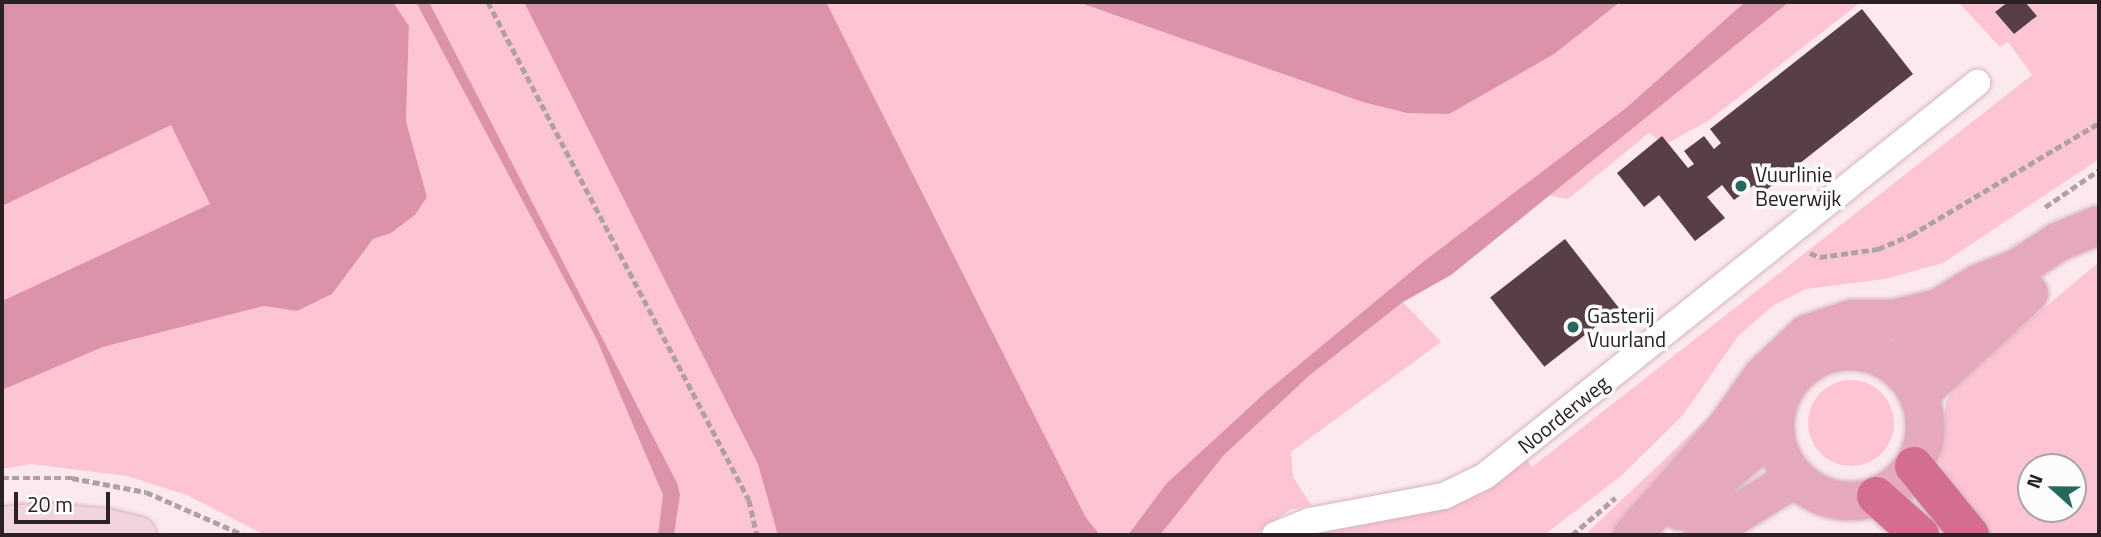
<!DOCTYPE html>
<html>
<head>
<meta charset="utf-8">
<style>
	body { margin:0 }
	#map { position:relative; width:2101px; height:537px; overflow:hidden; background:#fce9ee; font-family:"Titillium Web",sans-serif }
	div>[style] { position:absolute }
	.green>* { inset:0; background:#fdc4d4 }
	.round { border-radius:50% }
	.water>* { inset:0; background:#dc92a8 }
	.building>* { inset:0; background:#583e46; transform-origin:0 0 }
	.path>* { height:4.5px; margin-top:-2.25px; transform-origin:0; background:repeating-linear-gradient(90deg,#b0a0a4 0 7px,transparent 0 10.5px) }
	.roads { filter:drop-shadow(0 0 2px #d4b5bd) drop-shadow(0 0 2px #d4b5bd) }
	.street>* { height:26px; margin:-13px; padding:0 13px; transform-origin:13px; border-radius:13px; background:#fff }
	.secondary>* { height:37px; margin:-18.5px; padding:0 18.5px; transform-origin:18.5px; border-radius:18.5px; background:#f2d4de }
	.primary>* { height:38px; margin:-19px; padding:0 19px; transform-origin:19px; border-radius:19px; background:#e5a8bc }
	.primary>.ring { margin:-19px; padding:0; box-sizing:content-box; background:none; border:38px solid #e5a8bc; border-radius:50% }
	.highway>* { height:38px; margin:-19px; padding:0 19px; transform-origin:19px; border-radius:19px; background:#d36e90 }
	.dots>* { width:19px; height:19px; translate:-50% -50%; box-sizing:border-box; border:4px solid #fcfcfc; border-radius:50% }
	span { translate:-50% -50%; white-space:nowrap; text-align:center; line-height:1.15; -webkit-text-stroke:7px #fcfcfc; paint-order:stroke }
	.poi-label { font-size:21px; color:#2b2023 }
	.left { translate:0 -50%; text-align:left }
	.street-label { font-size:21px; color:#2b2023 }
	.frame { position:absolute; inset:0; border:4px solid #2b2023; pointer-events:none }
	.north { position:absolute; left:2017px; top:453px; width:70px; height:70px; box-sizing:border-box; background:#fcfcfc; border:2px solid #a8a4a5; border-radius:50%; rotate:291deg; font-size:19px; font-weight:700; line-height:28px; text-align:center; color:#2b2023 }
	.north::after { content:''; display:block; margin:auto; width:24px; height:32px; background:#23695e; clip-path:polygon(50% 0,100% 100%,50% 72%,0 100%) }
	.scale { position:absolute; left:14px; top:492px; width:96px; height:32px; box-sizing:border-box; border:4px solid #2b2023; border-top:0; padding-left:9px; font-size:21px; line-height:24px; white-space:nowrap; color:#2b2023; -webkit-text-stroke:5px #fcfcfc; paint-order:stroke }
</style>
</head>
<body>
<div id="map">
	<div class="green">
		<i style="clip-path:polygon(393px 2px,416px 2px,596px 338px,664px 495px,658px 535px,265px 535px,187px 495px,127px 476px,31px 464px,2px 469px,2px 390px,103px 347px,264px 306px,297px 311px,332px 294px,373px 239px,391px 233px,415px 215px,427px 197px,406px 121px,409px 26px)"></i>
		<i style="clip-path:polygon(429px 2px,1745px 2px,1626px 108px,1166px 484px,1128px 535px,674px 535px,680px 495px)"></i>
		<i style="clip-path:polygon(1789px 2px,1861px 2px,1708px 121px,1666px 144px,1649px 133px,1568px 199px,1547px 195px)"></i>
		<i style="clip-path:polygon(1958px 2px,2099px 2px,2099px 159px,1943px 263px,1885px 279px,1806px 289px,1774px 305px,1739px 335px,1683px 415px,1621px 476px,1544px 535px,1304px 535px,1524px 456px,1532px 467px,2032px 75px,2008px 42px,2000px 47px)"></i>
		<i style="clip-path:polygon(171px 124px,210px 204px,2px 301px,2px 206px)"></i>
		<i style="clip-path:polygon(evenodd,2099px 262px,2099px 535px,1988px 535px,1948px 482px,1940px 462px,1946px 402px,1957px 381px,2099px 262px,2031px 467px,2073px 467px,2073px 509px,2031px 509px,2031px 467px)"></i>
		<i style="clip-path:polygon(1403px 302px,1441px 342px,1291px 452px,1293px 477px,1311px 505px,1289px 510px,1255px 535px,1160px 535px,1224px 455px,1310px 375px)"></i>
		<i style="clip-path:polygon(1760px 348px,1742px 381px,1618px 535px,1585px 535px,1712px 414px)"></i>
		<i class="round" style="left:1808px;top:380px;width:86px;height:86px"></i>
	</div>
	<div class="water">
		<i style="clip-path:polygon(2px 2px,393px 2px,409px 26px,406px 121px,427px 197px,415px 215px,391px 233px,373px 239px,332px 294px,297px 311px,264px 306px,103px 347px,2px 390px,2px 301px,210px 204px,171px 125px,2px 206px)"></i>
		<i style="clip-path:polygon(416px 2px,429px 2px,677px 483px,680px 495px,674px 535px,658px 535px,663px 495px,596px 338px)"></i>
		<i style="clip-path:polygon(524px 2px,826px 2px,1086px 518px,1100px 535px,778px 535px,758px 464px)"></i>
		<i style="clip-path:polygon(1078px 2px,1620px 2px,1554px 54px,1449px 114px,1407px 113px,1363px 102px)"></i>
		<i style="clip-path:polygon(1745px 2px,1789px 2px,1451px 275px,1403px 302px,1310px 375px,1224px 455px,1160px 535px,1128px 535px,1166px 484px,1266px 392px,1423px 262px,1626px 108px)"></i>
	</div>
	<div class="building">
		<i style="clip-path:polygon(2008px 2px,2025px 2px,2037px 16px,2014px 34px,1995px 12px)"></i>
		<i style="clip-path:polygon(1862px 9px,1913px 74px,1761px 194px,1754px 185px,1734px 200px,1722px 185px,1707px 197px,1725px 218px,1695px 241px,1659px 195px,1644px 207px,1617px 173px,1662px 136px,1688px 168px,1694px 164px,1684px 151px,1704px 136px,1714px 149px,1721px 143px,1710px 129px)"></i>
		<i style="left:1565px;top:239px;width:88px;height:95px;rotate:52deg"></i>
	</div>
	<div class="path">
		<i style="left:488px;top:2px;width:562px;rotate:62.34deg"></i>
		<i style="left:749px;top:500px;width:36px;rotate:77deg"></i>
		<i style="left:2045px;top:207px;width:65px;rotate:-34.4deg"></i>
		<i style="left:1810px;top:253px;width:11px;rotate:22deg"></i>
		<i style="left:1820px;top:257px;width:59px;rotate:-7.9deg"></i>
		<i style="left:1878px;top:249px;width:36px;rotate:-23deg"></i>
		<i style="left:1911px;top:235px;width:219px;rotate:-30.8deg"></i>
		<i style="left:2px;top:478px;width:70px"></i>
		<i style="left:72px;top:478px;width:75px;rotate:10.7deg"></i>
		<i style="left:146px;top:492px;width:107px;rotate:23.7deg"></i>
		<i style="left:1572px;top:535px;width:57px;rotate:-40.7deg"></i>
	</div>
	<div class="roads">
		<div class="street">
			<i style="left:1275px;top:535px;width:38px;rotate:-22deg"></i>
			<i style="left:1310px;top:521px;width:136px;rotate:-10.6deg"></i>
			<i style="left:1444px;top:496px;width:46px;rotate:-26deg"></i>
			<i style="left:1485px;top:476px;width:630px;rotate:-38.62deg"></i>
		</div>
		<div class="secondary">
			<i style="left:2px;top:525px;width:41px;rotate:-5.6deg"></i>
			<i style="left:43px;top:521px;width:63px;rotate:5.4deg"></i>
			<i style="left:106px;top:527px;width:32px;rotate:14deg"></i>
		</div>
		<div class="primary">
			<i class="ring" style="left:1775px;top:351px;width:112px;height:112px"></i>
			<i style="left:1894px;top:364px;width:73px;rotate:-35deg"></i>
			<i style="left:1954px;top:322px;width:84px;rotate:-40.2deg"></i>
			<i style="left:2018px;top:268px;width:48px;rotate:-33deg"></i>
			<i style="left:2058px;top:242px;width:44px;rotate:-22.5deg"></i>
			<i style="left:1919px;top:394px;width:149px;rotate:-42.6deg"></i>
			<i style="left:1680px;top:511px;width:124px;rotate:-40.1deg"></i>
			<i style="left:1633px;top:535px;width:140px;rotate:-48.8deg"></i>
			<i style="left:1725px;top:430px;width:65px;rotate:-55.1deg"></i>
			<i style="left:1762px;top:377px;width:62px;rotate:-43.7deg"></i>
			<i style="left:1807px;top:334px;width:47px;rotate:-18.4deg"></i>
			<i style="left:1852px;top:319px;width:42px"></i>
			<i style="left:1894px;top:319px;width:46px;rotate:-13.7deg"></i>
			<i style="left:1939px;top:308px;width:46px;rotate:-31.6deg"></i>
			<i style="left:1978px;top:284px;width:43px;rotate:-21.8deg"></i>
			<i style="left:1703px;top:535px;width:108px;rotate:-31.8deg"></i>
		</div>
		<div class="highway">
			<i style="left:1914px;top:466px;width:89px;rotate:50.9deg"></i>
			<i style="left:1876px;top:496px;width:59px;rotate:41.6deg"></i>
		</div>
	</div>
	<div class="dots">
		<i style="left:1741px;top:186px;background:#23695e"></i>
		<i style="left:1573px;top:327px;background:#23695e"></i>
	</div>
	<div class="poi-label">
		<span class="left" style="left:1755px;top:186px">Vuurlinie<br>Beverwijk</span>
		<span class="left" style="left:1587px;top:327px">Gasterij<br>Vuurland</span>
	</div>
	<div class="street-label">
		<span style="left:1563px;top:414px;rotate:-39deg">Noorderweg</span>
	</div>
	<div class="frame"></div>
	<div class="north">N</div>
	<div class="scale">20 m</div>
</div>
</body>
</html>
